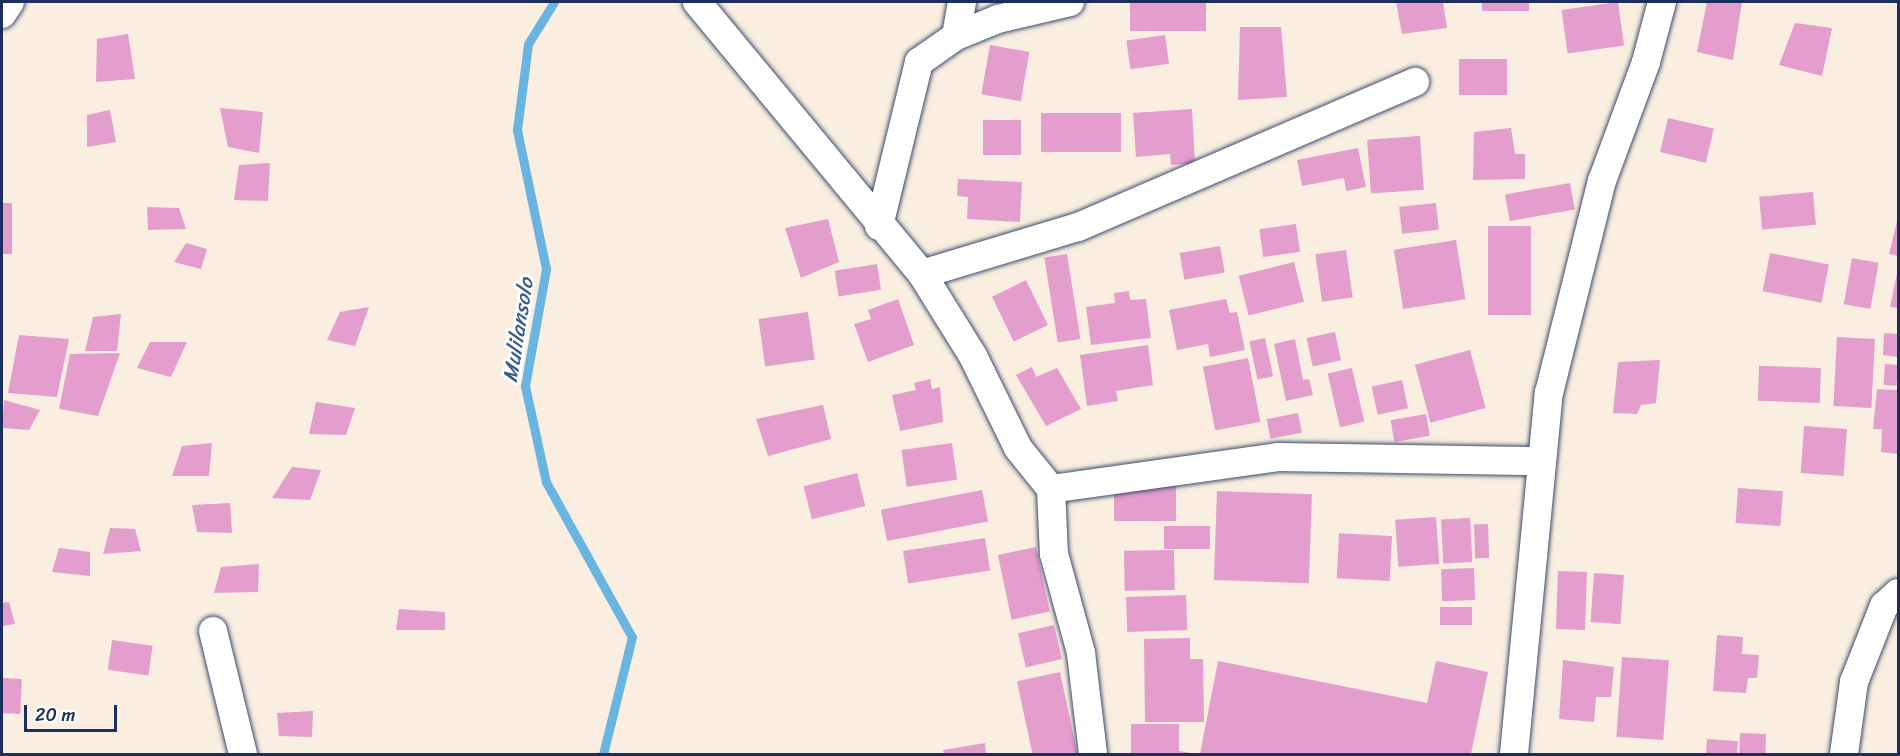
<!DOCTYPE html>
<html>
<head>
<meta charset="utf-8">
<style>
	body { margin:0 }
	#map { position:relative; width:1900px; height:756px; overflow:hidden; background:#f9eedf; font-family:Sriracha,sans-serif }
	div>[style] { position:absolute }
	.stream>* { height:9px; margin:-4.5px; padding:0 4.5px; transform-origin:4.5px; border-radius:4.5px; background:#6ab4e2 }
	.building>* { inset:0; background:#e49ecd; transform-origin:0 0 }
	.roads { filter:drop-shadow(0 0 2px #3c4c71) drop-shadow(0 0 2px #3c4c71) }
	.minor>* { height:28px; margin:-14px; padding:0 14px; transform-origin:14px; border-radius:14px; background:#fff }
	span { translate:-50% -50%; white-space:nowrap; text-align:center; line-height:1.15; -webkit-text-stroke:6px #fff; paint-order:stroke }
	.water-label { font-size:21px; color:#375e8c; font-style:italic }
	.frame { position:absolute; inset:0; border:3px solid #1b2f5e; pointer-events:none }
	.scale { position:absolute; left:24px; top:705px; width:93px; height:27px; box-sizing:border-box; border:3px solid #1b2f5e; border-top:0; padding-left:8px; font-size:18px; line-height:21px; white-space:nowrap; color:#1b2f5e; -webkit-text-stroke:4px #fff; paint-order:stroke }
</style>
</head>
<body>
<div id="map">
	<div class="stream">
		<i style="left:554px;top:2px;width:49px;rotate:121.8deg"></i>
		<i style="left:528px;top:44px;width:87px;rotate:97.3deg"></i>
		<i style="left:517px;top:130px;width:142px;rotate:78.2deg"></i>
		<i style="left:546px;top:269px;width:119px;rotate:100.2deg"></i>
		<i style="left:525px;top:386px;width:98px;rotate:77.7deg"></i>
		<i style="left:546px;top:482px;width:177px;rotate:61deg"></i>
		<i style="left:632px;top:637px;width:121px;rotate:103.9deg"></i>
	</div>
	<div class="building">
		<i style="left:1130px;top:2px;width:76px;height:29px"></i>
		<i style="clip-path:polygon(1396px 2px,1443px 2px,1447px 28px,1402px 34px)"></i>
		<i style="left:1482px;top:2px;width:47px;height:9px"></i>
		<i style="left:1618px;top:2px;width:44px;height:57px;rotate:82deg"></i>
		<i style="clip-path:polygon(1707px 2px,1742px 2px,1733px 60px,1697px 52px)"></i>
		<i style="clip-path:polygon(1795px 23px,1832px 28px,1822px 76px,1779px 65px)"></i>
		<i style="clip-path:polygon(1240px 27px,1281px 27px,1287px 97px,1238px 100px)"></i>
		<i style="clip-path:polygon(128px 34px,135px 79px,96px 82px,97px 39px)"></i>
		<i style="left:1165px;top:35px;width:29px;height:39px;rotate:82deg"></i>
		<i style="left:990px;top:45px;width:40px;height:50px;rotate:10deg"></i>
		<i style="left:1507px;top:59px;width:36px;height:48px;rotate:90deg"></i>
		<i style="clip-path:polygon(220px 108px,263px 112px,259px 153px,228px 147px)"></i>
		<i style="clip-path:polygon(1192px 109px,1195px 163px,1171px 165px,1170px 154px,1136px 157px,1133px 113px)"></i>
		<i style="clip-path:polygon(110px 110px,116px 142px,87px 147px,87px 115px)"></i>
		<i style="left:1121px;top:113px;width:39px;height:80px;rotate:90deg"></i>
		<i style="left:1668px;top:118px;width:47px;height:35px;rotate:13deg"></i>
		<i style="left:983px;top:120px;width:38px;height:35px"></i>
		<i style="clip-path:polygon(1511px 128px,1515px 154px,1525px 154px,1525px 179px,1473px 180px,1474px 132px)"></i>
		<i style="left:1420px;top:136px;width:54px;height:53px;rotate:86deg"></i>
		<i style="clip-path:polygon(1358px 148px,1366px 187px,1346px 191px,1344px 178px,1302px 186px,1297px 160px)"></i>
		<i style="clip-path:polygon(270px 163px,268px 201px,234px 200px,239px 165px)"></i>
		<i style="clip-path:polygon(958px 179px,1022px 182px,1020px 222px,967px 219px,968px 197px,957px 196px)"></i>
		<i style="left:1570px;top:183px;width:27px;height:66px;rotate:80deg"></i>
		<i style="left:1813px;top:192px;width:33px;height:54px;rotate:85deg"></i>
		<i style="left:12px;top:203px;width:51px;height:10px;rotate:90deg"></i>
		<i style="left:1436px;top:203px;width:27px;height:37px;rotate:84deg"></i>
		<i style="clip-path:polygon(147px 207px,179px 208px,186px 229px,148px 230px)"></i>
		<i style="clip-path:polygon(1898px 217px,1898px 256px,1889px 254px)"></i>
		<i style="clip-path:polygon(828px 219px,839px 262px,801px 278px,785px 228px)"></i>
		<i style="left:1296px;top:224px;width:28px;height:37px;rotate:82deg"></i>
		<i style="left:1488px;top:226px;width:43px;height:89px"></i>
		<i style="left:1456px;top:240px;width:60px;height:63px;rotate:81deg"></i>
		<i style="clip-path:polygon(186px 243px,207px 249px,201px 269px,174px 262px)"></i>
		<i style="left:1220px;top:246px;width:27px;height:41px;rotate:80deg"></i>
		<i style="left:1346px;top:250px;width:48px;height:31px;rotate:82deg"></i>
		<i style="left:1770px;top:253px;width:60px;height:39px;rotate:11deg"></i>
		<i style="left:1067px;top:254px;width:86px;height:23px;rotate:81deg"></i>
		<i style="left:1852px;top:258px;width:27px;height:47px;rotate:10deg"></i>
		<i style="left:1294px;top:262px;width:41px;height:57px;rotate:76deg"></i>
		<i style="left:877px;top:264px;width:26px;height:43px;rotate:81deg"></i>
		<i style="clip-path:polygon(1898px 269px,1898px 308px,1890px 307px)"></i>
		<i style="left:1026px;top:280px;width:50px;height:38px;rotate:64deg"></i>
		<i style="clip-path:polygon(1129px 291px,1130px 300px,1146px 299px,1151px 338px,1091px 345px,1086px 307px,1115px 303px,1114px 293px)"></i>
		<i style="clip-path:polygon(898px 299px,914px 345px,868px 362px,854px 324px,871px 319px,868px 310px)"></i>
		<i style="clip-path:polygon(1226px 299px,1230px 313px,1237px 312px,1245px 350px,1210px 357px,1208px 344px,1177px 350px,1169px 310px)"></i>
		<i style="clip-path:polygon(369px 307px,355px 346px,327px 340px,340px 312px)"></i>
		<i style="left:808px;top:312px;width:48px;height:50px;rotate:82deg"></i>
		<i style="clip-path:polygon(121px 314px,117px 351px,85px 351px,93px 317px)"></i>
		<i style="left:1335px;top:332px;width:29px;height:29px;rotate:78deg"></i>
		<i style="clip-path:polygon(1884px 333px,1898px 334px,1898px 357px,1883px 355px)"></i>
		<i style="clip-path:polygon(19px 335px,69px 339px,57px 397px,8px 393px)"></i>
		<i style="left:1837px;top:337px;width:38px;height:69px;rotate:3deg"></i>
		<i style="left:1265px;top:338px;width:39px;height:16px;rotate:78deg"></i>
		<i style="clip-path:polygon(1295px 339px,1303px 380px,1309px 379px,1313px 395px,1286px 401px,1274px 344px)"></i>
		<i style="clip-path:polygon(150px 342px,187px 342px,171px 377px,137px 368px)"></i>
		<i style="clip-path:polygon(1148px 345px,1153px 385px,1116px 391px,1118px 401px,1087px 406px,1080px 355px)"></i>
		<i style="left:1470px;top:350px;width:60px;height:57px;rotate:75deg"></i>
		<i style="clip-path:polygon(120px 353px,98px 416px,59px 409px,70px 354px)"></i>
		<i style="left:1248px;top:358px;width:65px;height:46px;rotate:79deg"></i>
		<i style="clip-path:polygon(1660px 360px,1656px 403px,1641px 405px,1637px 414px,1613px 413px,1618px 362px)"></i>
		<i style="left:1885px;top:364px;width:13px;height:21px;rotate:4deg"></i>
		<i style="clip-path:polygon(1032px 367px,1036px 377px,1057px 368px,1081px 409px,1046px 426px,1016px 375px)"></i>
		<i style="left:1352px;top:368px;width:55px;height:25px;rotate:77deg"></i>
		<i style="left:1821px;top:368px;width:35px;height:62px;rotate:92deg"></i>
		<i style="clip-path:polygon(930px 379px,932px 389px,940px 387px,943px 422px,900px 431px,892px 395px,916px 390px,914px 383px)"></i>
		<i style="left:1402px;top:380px;width:29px;height:31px;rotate:78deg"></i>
		<i style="clip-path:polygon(1877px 389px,1898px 390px,1898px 454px,1881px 452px,1882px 429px,1873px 429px)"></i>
		<i style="clip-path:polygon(4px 400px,40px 410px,29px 430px,2px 428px)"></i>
		<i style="clip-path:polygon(316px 402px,355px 408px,346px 435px,309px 434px)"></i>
		<i style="clip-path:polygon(823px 405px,831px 439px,768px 456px,756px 419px)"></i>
		<i style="left:1298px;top:413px;width:20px;height:32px;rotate:79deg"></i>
		<i style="left:1426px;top:414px;width:22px;height:36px;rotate:80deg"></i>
		<i style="left:1804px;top:426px;width:43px;height:47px;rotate:4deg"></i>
		<i style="clip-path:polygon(212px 443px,209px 476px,172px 476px,182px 446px)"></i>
		<i style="left:952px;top:443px;width:37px;height:51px;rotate:82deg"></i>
		<i style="clip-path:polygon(292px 467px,321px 470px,310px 500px,272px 498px)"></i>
		<i style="left:857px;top:473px;width:34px;height:55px;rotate:76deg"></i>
		<i style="left:1176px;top:486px;width:35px;height:62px;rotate:90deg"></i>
		<i style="left:1738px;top:488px;width:45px;height:35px;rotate:4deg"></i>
		<i style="left:982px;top:490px;width:32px;height:103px;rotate:79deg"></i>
		<i style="left:1217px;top:491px;width:95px;height:89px;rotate:2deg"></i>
		<i style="clip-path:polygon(230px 503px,232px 533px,197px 532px,192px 505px)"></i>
		<i style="left:1436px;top:517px;width:47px;height:41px;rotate:86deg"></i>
		<i style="left:1470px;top:518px;width:44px;height:29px;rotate:87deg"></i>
		<i style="left:1488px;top:524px;width:34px;height:14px;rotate:88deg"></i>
		<i style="left:1164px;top:526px;width:46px;height:23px"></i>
		<i style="clip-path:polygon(110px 528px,135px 529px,141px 551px,103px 554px)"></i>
		<i style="left:1392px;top:536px;width:45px;height:53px;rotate:93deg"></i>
		<i style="left:985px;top:538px;width:33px;height:83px;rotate:81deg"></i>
		<i style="left:1036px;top:547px;width:66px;height:39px;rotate:78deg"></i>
		<i style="clip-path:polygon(59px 548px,90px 552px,90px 576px,52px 572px)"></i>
		<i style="left:1174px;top:550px;width:40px;height:50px;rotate:89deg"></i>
		<i style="clip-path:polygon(259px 564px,258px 592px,214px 593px,221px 567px)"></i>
		<i style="left:1474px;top:568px;width:32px;height:33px;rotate:88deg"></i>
		<i style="left:1558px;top:571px;width:29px;height:58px;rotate:2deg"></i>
		<i style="left:1594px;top:573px;width:30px;height:49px;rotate:4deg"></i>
		<i style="left:1186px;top:595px;width:35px;height:60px;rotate:88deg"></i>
		<i style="clip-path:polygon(9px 602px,15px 624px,2px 626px,2px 603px)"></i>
		<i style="left:1472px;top:607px;width:18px;height:32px;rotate:90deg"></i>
		<i style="clip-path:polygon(399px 609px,445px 612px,445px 630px,396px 630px)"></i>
		<i style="left:1054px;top:625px;width:35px;height:37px;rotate:77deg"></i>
		<i style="clip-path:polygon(1717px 635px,1743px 637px,1742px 654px,1759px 655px,1757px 678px,1748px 678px,1746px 693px,1713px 691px)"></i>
		<i style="clip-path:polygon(1190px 638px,1190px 659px,1203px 659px,1204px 722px,1145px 722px,1144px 639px)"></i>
		<i style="left:112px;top:640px;width:41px;height:30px;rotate:8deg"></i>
		<i style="left:1622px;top:657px;width:47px;height:80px;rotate:4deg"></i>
		<i style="clip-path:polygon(1563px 660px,1614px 667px,1611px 697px,1596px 697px,1594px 722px,1559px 719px)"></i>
		<i style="clip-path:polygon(1218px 661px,1427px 703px,1436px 661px,1488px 672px,1471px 754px,1200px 754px)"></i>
		<i style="left:1060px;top:672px;width:84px;height:44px;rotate:78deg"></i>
		<i style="left:2px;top:678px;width:20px;height:35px;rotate:3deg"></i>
		<i style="clip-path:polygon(313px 711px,312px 737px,279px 736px,277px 713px)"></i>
		<i style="clip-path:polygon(1131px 724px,1179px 724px,1179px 751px,1196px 754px,1131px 754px)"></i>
		<i style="left:1740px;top:733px;width:26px;height:21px;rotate:2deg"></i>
		<i style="left:1707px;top:739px;width:31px;height:15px;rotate:4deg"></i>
		<i style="clip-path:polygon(985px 743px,986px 754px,944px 754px,943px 750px)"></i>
	</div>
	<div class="roads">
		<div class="minor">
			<i style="left:697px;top:2px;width:353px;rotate:50.4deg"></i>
			<i style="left:922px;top:274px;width:97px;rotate:58.1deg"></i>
			<i style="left:973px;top:356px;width:102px;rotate:63.9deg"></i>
			<i style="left:1018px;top:448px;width:53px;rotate:51.2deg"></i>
			<i style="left:1051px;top:489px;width:65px;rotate:87.4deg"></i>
			<i style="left:1054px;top:554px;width:103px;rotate:74.7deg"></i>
			<i style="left:1081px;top:653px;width:102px;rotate:83.2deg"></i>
			<i style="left:2px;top:14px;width:14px;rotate:-56deg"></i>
			<i style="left:956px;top:36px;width:35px;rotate:-80deg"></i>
			<i style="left:879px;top:226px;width:169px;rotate:-76.3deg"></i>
			<i style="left:919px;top:62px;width:45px;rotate:-35.1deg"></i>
			<i style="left:956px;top:36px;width:45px;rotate:-22deg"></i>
			<i style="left:998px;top:19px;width:74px;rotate:-13.3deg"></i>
			<i style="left:922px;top:274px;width:163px;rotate:-16.8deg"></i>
			<i style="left:1078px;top:227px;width:367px;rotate:-23.3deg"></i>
			<i style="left:1051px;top:489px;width:229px;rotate:-8deg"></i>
			<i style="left:1278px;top:457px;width:263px;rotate:0.9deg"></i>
			<i style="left:213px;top:631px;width:127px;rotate:76.3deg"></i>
			<i style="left:1514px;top:754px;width:363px;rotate:-84.5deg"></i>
			<i style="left:1549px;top:393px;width:219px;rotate:-76deg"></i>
			<i style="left:1602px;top:181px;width:127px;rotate:-69.7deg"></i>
			<i style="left:1646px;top:62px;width:62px;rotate:-75.1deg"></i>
			<i style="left:1844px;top:754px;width:73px;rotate:-82.1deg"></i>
			<i style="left:1854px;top:682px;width:82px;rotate:-68.5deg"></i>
			<i style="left:1884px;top:606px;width:19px;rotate:-43deg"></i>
		</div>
	</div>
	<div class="water-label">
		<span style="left:518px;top:330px;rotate:-81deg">Mulilansolo</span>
	</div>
	<div class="frame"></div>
	<div class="scale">20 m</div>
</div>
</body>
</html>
